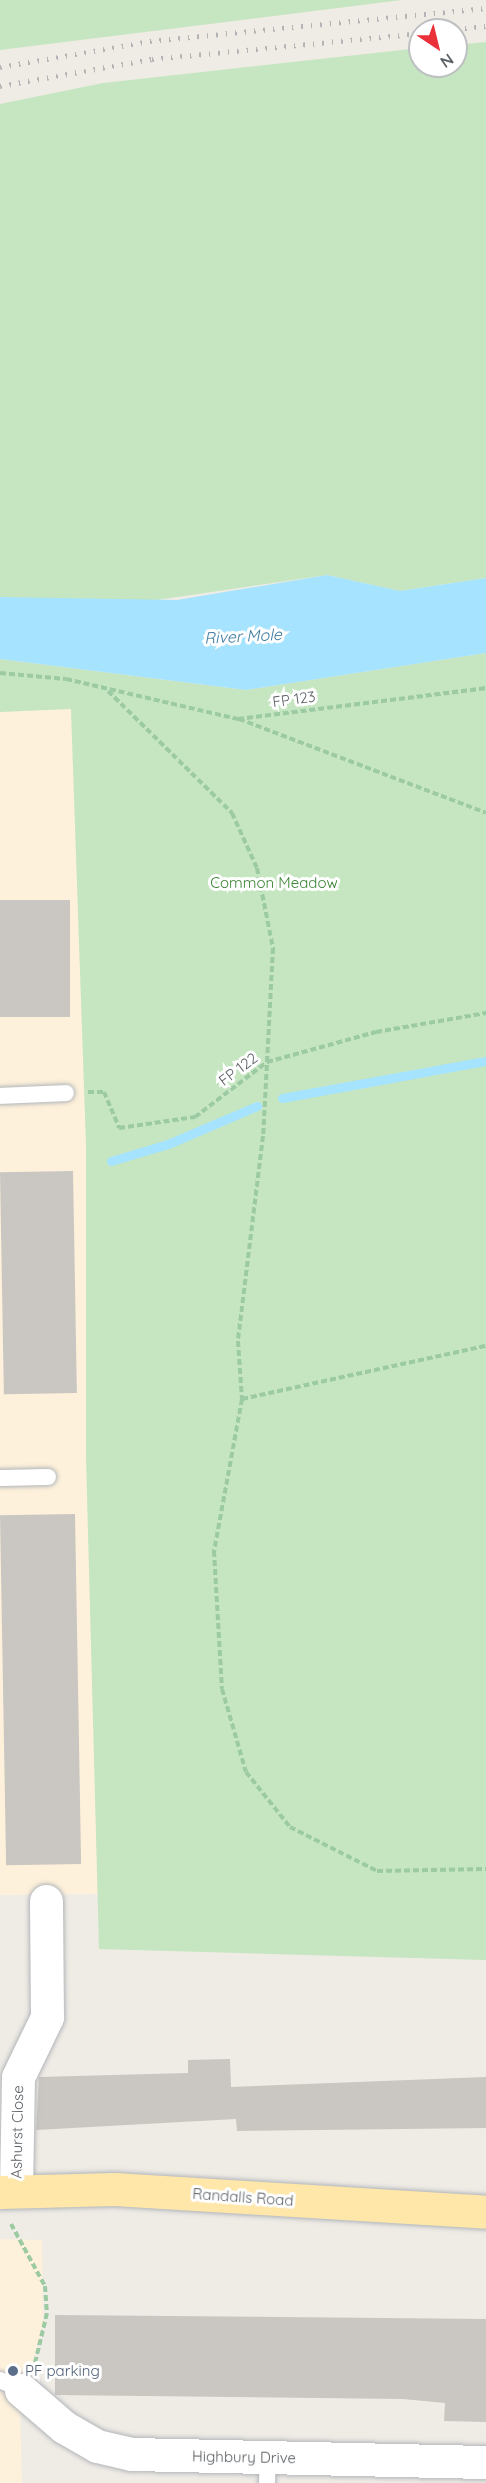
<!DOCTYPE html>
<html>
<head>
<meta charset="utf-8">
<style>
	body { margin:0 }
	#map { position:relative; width:486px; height:2483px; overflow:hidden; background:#efebe5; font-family:Quicksand,sans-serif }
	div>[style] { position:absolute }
	.commercial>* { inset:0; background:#fef1db }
	.green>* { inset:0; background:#c6e6c1 }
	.water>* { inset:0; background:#a5e3ff }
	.stream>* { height:9px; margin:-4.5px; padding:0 4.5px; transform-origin:4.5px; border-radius:4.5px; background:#a5e3ff }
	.building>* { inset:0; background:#cac6c1; transform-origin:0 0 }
	.path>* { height:4px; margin-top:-2px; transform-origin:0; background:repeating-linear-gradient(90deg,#9bcaa3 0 6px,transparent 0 9px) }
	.roads { filter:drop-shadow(0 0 2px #b2b6ba) drop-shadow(0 0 2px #b2b6ba) }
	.service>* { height:16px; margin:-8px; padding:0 8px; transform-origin:8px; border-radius:8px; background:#fff }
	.minor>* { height:33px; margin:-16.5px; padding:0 16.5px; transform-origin:16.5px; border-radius:16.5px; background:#fff }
	.primary>* { height:33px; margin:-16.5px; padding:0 16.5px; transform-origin:16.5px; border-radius:16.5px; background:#ffe7aa }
	.rail>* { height:4.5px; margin-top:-2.25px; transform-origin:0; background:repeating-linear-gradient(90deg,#b3b4b5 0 1.5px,transparent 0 9.5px) }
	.dots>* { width:16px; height:16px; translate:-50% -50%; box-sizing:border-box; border:3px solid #fff; border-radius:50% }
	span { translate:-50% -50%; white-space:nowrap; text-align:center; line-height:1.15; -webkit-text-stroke:6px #fff; paint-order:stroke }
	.street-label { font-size:15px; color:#5c6165 }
	.park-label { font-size:15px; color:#3b8434 }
	.service-label { font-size:15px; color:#4e5e75 }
	.left { translate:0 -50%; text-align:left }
	.water-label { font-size:16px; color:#3b79a0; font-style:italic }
	.north { position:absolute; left:408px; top:18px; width:60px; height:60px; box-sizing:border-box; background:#fff; border:2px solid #bec0c1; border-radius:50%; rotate:145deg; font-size:16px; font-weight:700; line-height:24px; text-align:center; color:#5c6165 }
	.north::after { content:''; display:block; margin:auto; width:21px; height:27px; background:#ea3038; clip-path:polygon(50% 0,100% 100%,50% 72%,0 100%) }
</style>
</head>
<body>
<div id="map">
	<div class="commercial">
		<i style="clip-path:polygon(71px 708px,86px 1145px,86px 1456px,98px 1894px,0 1895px,0 712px)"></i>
		<i style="clip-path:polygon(0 2239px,42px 2240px,43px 2325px,20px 2409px,22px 2483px,0 2483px)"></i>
	</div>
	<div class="green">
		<i style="clip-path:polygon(0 0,402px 0,0 50px)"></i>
		<i style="clip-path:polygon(486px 42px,486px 578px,400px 591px,327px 575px,143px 602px,0 597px,0 104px,103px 83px,420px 48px,420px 66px,456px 66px,456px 45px)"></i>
		<i style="clip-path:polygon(486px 653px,486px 1960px,99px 1949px,86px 1456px,86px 1145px,71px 709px,0 712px,0 659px,246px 690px)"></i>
	</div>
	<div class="water">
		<i style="clip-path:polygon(327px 575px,400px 591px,486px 578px,486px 653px,246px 690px,0 659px,0 597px,177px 600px)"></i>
	</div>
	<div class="stream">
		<i style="left:282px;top:1098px;width:207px;rotate:-10.3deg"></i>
		<i style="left:111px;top:1161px;width:59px;rotate:-16.6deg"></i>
		<i style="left:168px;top:1144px;width:97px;rotate:-23.1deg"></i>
	</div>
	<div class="building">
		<i style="left:0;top:900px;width:70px;height:117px"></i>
		<i style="left:73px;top:1171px;width:222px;height:73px;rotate:89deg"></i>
		<i style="left:75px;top:1514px;width:350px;height:75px;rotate:89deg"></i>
		<i style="clip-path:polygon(230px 2059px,231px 2087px,486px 2077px,486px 2128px,237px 2131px,236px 2119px,36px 2130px,39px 2077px,188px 2073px,188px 2060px)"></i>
		<i style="clip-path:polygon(55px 2315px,486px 2319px,486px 2422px,444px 2421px,445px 2403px,403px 2399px,55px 2395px)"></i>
	</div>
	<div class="path">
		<i style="left:0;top:673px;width:66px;rotate:5.2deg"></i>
		<i style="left:66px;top:679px;width:177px;rotate:13.1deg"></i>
		<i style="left:238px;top:719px;width:250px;rotate:-7.1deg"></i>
		<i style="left:108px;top:691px;width:174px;rotate:44.5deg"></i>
		<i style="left:232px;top:813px;width:60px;rotate:65.6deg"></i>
		<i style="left:257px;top:868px;width:82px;rotate:78.7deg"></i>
		<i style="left:273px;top:948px;width:188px;rotate:93deg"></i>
		<i style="left:263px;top:1136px;width:207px;rotate:97deg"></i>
		<i style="left:238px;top:1341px;width:58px;rotate:86.1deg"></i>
		<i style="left:242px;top:1399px;width:155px;rotate:100.4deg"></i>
		<i style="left:214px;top:1551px;width:138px;rotate:86.7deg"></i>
		<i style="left:222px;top:1689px;width:86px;rotate:73.9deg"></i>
		<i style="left:246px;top:1772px;width:70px;rotate:51.3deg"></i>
		<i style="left:290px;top:1827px;width:97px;rotate:26.8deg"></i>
		<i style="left:377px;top:1871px;width:109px;rotate:-1.1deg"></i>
		<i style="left:239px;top:719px;width:264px;rotate:20.8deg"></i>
		<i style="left:88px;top:1092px;width:16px"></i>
		<i style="left:104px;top:1092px;width:39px;rotate:67deg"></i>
		<i style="left:119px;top:1128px;width:77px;rotate:-8.2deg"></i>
		<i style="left:195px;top:1117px;width:91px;rotate:-37.4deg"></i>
		<i style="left:267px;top:1062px;width:113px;rotate:-15.4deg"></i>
		<i style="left:376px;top:1032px;width:112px;rotate:-9.8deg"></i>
		<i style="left:242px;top:1399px;width:250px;rotate:-12.3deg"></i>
		<i style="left:11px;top:2224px;width:71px;rotate:61.3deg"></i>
		<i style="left:45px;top:2286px;width:27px;rotate:86deg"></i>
		<i style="left:47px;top:2313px;width:51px;rotate:103.5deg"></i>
	</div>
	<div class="roads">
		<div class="service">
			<i style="left:0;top:1096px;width:66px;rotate:-2.6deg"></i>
			<i style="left:0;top:1478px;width:48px;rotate:-1.2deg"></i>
			<i style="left:0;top:2380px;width:23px;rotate:25deg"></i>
			<i style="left:267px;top:2483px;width:26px;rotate:-88deg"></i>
		</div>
		<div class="minor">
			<i style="left:16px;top:2191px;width:114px;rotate:-89deg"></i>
			<i style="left:18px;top:2077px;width:67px;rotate:-64.2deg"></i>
			<i style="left:47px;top:2017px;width:116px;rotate:-90.5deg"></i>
			<i style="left:21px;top:2390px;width:57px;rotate:40.7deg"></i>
			<i style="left:64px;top:2427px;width:38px;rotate:30deg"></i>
			<i style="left:97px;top:2446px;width:36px;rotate:13deg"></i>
			<i style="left:132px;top:2454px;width:354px;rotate:1.3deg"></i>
		</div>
		<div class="primary">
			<i style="left:0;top:2192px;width:114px;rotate:-1.5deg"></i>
			<i style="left:114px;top:2189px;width:373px;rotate:3.5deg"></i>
		</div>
	</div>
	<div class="rail">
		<i style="left:446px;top:30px;width:40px;rotate:-5.7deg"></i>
		<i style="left:0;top:67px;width:152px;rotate:-9.8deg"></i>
		<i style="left:150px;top:41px;width:338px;rotate:-5.6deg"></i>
		<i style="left:0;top:86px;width:154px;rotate:-10.1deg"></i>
		<i style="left:152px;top:59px;width:269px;rotate:-5.5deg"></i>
	</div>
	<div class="dots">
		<i style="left:13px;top:2371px;background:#5c6f8a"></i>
	</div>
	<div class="street-label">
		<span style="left:294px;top:699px;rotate:-8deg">FP 123</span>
		<span style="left:238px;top:1069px;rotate:-37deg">FP 122</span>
		<span style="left:17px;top:2132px;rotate:-89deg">Ashurst Close</span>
		<span style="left:243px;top:2197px;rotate:4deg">Randalls Road</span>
		<span style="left:244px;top:2457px;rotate:1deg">Highbury Drive</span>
	</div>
	<div class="park-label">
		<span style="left:274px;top:883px">Common Meadow</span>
	</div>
	<div class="service-label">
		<span class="left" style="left:25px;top:2371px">PF parking</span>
	</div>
	<div class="water-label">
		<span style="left:243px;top:636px;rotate:-3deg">River Mole</span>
	</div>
	<div class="north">N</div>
</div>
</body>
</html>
